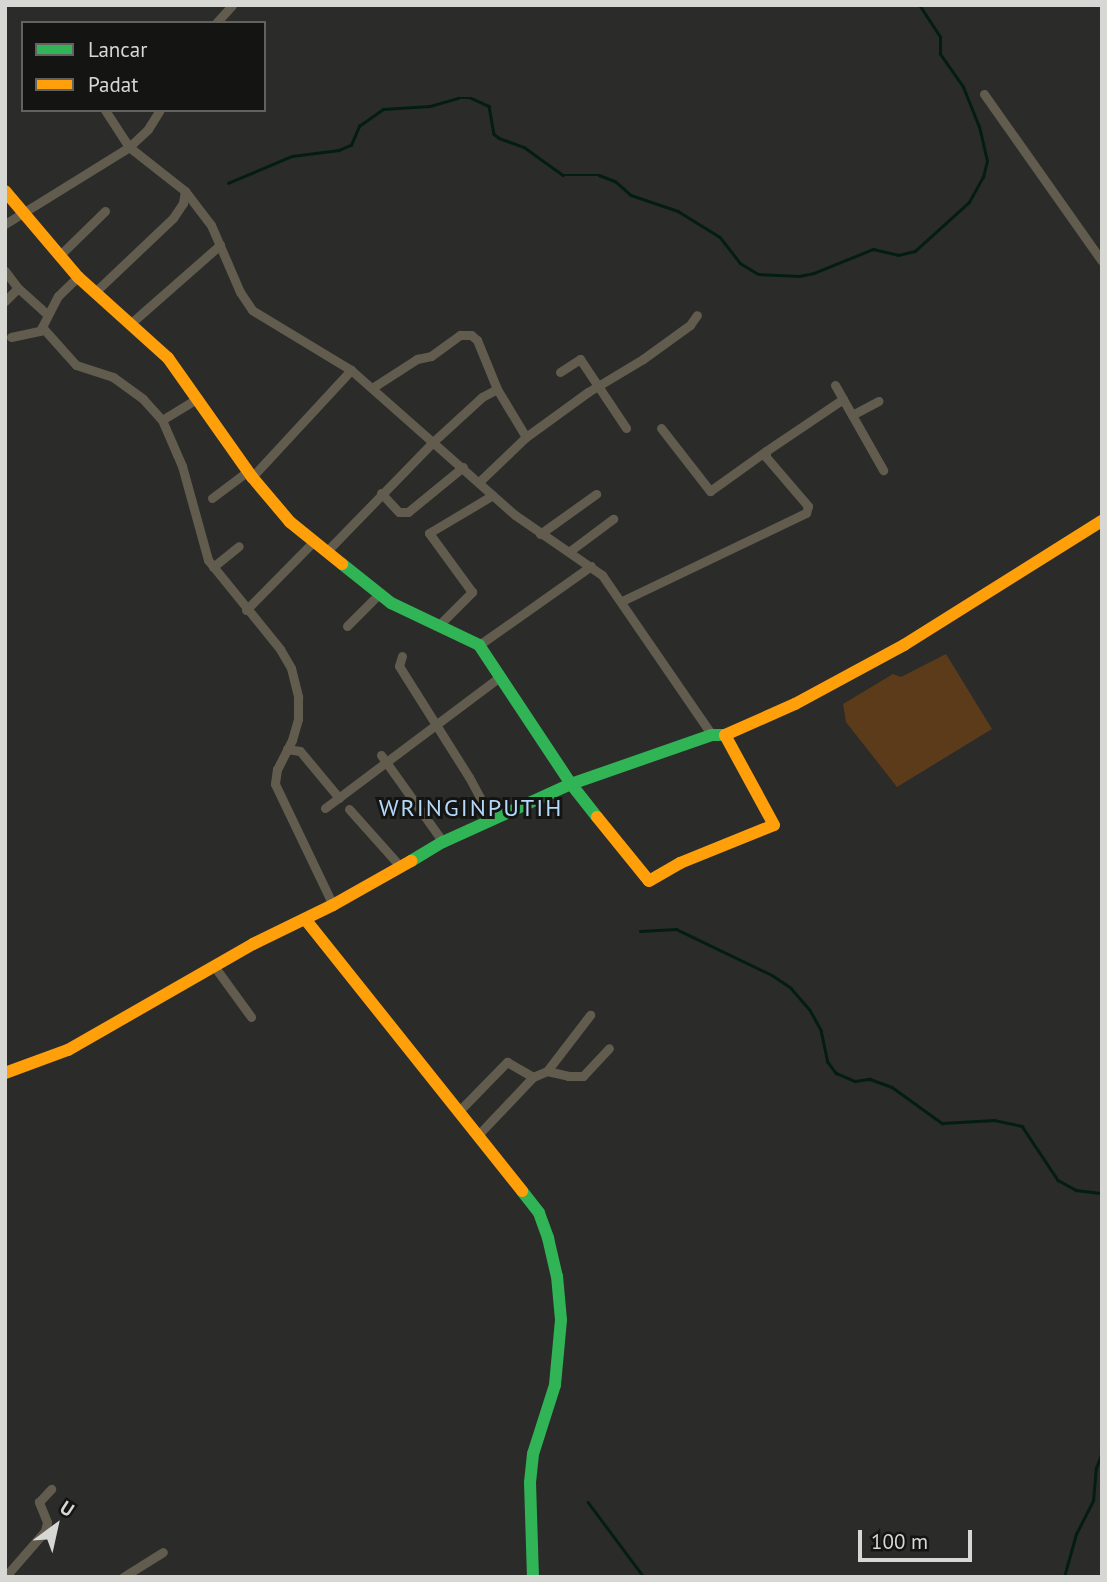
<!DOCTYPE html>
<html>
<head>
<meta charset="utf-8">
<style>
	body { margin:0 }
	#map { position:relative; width:1107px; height:1582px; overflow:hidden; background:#2b2c29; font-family:"PT Sans",sans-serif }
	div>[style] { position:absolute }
	.green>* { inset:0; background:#5b3b19 }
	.stream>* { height:2.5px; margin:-1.25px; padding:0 1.25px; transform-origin:1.25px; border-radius:1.25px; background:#041d14 }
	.street>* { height:9px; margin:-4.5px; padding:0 4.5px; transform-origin:4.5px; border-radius:4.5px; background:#625c4e }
	.fast>* { height:12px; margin:-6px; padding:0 6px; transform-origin:6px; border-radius:6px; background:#30b455 }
	.slow>* { height:12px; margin:-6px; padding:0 6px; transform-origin:6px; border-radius:6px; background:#ff9f0a }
	span { translate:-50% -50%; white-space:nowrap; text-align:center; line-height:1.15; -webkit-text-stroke:6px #141512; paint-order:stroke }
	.quarter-label { font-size:24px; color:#b5d8fa; letter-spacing:2px }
	.frame { position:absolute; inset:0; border:7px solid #d7d7d4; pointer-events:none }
	.legend { position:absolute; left:21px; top:21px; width:245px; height:91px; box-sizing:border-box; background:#141512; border:2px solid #626360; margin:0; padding:9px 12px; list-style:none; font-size:21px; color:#d7d7d4 }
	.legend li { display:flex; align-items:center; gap:14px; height:35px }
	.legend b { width:35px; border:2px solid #626360 }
	.north { position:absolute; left:21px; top:1491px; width:70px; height:70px; -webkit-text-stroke:5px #141512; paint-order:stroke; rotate:33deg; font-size:19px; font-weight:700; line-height:28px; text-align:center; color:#d7d7d4 }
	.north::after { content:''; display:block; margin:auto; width:24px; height:32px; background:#d7d7d4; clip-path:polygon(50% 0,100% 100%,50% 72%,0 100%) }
	.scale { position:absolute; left:858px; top:1530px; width:114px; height:32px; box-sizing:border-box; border:4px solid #d7d7d4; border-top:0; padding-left:9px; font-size:21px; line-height:24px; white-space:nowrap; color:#d7d7d4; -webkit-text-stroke:5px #141512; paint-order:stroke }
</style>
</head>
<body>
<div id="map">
	<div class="green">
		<i style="clip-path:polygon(946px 654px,992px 729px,897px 787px,846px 722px,843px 704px,893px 674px,901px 677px)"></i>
	</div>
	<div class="stream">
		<i style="left:228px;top:183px;width:69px;rotate:-22.9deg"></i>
		<i style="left:292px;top:156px;width:47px;rotate:-7.3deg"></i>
		<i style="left:339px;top:150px;width:13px;rotate:-23deg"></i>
		<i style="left:351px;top:145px;width:21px;rotate:-67deg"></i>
		<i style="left:359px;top:126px;width:29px;rotate:-35deg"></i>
		<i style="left:383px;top:109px;width:47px;rotate:-3.7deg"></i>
		<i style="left:430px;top:106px;width:29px;rotate:-16deg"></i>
		<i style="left:458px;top:98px;width:13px"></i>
		<i style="left:471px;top:98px;width:20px;rotate:24deg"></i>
		<i style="left:489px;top:106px;width:28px;rotate:80deg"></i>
		<i style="left:494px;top:134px;width:6px;rotate:39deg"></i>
		<i style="left:499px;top:138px;width:27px;rotate:20deg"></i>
		<i style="left:524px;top:147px;width:48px;rotate:35.7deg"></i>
		<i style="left:563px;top:175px;width:36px"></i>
		<i style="left:599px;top:175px;width:17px;rotate:21deg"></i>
		<i style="left:615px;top:181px;width:21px;rotate:41deg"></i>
		<i style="left:631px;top:195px;width:50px;rotate:18.8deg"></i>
		<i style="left:678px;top:211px;width:49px;rotate:31.8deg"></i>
		<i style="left:720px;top:237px;width:33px;rotate:52deg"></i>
		<i style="left:740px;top:263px;width:21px;rotate:31deg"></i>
		<i style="left:758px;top:274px;width:41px;rotate:2.8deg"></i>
		<i style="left:799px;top:276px;width:15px;rotate:-11deg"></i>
		<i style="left:814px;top:273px;width:64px;rotate:-22.1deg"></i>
		<i style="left:873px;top:249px;width:26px;rotate:13deg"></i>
		<i style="left:898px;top:255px;width:17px;rotate:-13deg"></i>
		<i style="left:915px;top:251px;width:73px;rotate:-42.2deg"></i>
		<i style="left:969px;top:202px;width:29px;rotate:-61deg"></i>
		<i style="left:983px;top:177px;width:16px;rotate:-76deg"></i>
		<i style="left:987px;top:161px;width:35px;rotate:-103deg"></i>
		<i style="left:979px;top:127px;width:43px;rotate:-111.8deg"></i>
		<i style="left:963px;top:87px;width:40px;rotate:-124.9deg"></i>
		<i style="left:940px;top:54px;width:17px;rotate:-90deg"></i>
		<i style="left:940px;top:37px;width:38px;rotate:-123deg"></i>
		<i style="left:640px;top:931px;width:36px;rotate:-3deg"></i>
		<i style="left:676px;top:929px;width:106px;rotate:25.6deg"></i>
		<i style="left:772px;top:975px;width:23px;rotate:34deg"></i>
		<i style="left:791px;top:988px;width:29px;rotate:49deg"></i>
		<i style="left:810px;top:1010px;width:23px;rotate:61deg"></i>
		<i style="left:821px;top:1030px;width:33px;rotate:78deg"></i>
		<i style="left:828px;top:1062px;width:14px;rotate:54deg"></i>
		<i style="left:836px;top:1073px;width:21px;rotate:23deg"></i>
		<i style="left:855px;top:1081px;width:15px;rotate:-8deg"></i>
		<i style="left:870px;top:1079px;width:23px;rotate:20deg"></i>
		<i style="left:892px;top:1087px;width:62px;rotate:35.8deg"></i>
		<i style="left:942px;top:1123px;width:52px;rotate:-3.3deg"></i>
		<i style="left:994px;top:1120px;width:29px;rotate:12deg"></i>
		<i style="left:1022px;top:1126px;width:65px;rotate:56.3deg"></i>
		<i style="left:1058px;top:1180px;width:21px;rotate:29deg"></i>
		<i style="left:1076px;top:1190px;width:26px;rotate:7deg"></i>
		<i style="left:588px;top:1502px;width:94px;rotate:53.3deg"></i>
		<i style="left:1064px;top:1577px;width:45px;rotate:-74.4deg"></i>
		<i style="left:1076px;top:1534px;width:37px;rotate:-63deg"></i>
		<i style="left:1093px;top:1501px;width:33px;rotate:-85deg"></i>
		<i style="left:1096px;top:1468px;width:17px;rotate:-69deg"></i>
	</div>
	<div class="street">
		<i style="left:216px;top:23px;width:24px;rotate:-48deg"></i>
		<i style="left:984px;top:94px;width:204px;rotate:54.8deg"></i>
		<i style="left:185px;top:191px;width:43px;rotate:52.6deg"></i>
		<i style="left:211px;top:225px;width:73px;rotate:66.6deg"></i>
		<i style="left:240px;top:292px;width:22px;rotate:56deg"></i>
		<i style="left:252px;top:310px;width:116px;rotate:31.2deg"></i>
		<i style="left:351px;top:370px;width:219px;rotate:41.5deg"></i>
		<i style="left:515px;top:515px;width:106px;rotate:34.6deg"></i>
		<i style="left:602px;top:575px;width:194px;rotate:55.5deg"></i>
		<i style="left:5px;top:224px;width:146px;rotate:-31.8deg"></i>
		<i style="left:129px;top:147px;width:26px;rotate:-43deg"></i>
		<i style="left:148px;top:129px;width:22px;rotate:-58deg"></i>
		<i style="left:60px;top:255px;width:63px;rotate:-44.4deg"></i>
		<i style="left:5px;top:271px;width:21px;rotate:53deg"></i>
		<i style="left:94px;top:293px;width:109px;rotate:-43.5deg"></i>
		<i style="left:173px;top:218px;width:18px;rotate:-56deg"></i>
		<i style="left:183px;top:203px;width:12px;rotate:-81deg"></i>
		<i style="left:185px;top:191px;width:71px;rotate:-141.8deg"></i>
		<i style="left:129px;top:147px;width:44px;rotate:-123deg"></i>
		<i style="left:5px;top:301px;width:18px;rotate:-45deg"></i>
		<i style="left:18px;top:288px;width:39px;rotate:42deg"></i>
		<i style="left:130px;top:324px;width:120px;rotate:-41.3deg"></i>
		<i style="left:42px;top:327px;width:51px;rotate:48.2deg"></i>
		<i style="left:76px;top:365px;width:39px;rotate:18deg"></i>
		<i style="left:113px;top:377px;width:37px;rotate:36deg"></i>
		<i style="left:143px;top:399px;width:28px;rotate:48deg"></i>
		<i style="left:162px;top:420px;width:50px;rotate:66.5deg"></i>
		<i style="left:182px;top:466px;width:98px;rotate:74.5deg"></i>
		<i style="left:208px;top:560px;width:114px;rotate:51deg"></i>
		<i style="left:280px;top:649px;width:22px;rotate:60deg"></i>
		<i style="left:291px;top:668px;width:30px;rotate:76deg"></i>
		<i style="left:298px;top:697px;width:22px;rotate:90deg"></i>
		<i style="left:298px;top:719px;width:22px;rotate:106deg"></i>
		<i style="left:292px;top:740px;width:33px;rotate:117deg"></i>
		<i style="left:277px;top:769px;width:15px;rotate:98deg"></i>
		<i style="left:275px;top:784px;width:134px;rotate:64.4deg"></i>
		<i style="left:11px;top:337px;width:30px;rotate:-12deg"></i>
		<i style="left:40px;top:331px;width:39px;rotate:-63deg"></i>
		<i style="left:58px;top:296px;width:28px;rotate:-44deg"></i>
		<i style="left:560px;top:372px;width:24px;rotate:-33deg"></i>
		<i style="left:580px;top:359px;width:83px;rotate:56.3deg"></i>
		<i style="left:835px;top:385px;width:98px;rotate:60.5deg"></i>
		<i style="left:372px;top:388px;width:54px;rotate:-32.8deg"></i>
		<i style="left:417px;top:359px;width:14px;rotate:-12deg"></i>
		<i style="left:431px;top:356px;width:36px;rotate:-36deg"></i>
		<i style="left:460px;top:335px;width:11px"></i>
		<i style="left:471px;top:335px;width:8px;rotate:40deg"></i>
		<i style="left:477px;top:340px;width:53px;rotate:67.8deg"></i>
		<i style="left:497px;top:389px;width:56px;rotate:58.9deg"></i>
		<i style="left:852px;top:415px;width:30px;rotate:-28deg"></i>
		<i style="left:162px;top:420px;width:42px;rotate:-31.4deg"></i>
		<i style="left:661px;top:428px;width:80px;rotate:52.1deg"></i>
		<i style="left:710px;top:491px;width:69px;rotate:-35.5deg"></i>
		<i style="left:252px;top:477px;width:146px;rotate:-47.2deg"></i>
		<i style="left:479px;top:482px;width:65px;rotate:-43.8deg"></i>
		<i style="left:526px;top:437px;width:77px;rotate:-36deg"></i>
		<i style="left:588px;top:392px;width:64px;rotate:-31deg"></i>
		<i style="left:643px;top:359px;width:58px;rotate:-35.9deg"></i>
		<i style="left:690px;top:325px;width:12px;rotate:-55deg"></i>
		<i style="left:381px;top:493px;width:26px;rotate:47deg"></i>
		<i style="left:399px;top:512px;width:9px"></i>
		<i style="left:408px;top:512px;width:71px;rotate:-39.3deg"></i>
		<i style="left:212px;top:498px;width:45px;rotate:-36.9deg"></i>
		<i style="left:540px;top:534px;width:69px;rotate:-35.5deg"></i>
		<i style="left:570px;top:551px;width:54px;rotate:-36.7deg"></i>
		<i style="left:326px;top:552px;width:155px;rotate:-45.8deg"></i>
		<i style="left:434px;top:441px;width:65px;rotate:-42.5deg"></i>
		<i style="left:482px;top:397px;width:17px;rotate:-28deg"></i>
		<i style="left:213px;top:567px;width:33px;rotate:-39deg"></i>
		<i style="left:622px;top:601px;width:204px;rotate:-25.6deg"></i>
		<i style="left:806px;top:513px;width:7px;rotate:-74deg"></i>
		<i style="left:808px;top:506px;width:65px;rotate:-130.6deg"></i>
		<i style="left:766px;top:457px;width:6px;rotate:-90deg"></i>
		<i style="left:766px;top:451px;width:93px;rotate:-34deg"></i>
		<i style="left:246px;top:610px;width:95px;rotate:-45.4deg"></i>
		<i style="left:439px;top:625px;width:47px;rotate:-45deg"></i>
		<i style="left:472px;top:592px;width:73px;rotate:-126.1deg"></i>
		<i style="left:429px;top:533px;width:74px;rotate:-30.7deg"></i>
		<i style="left:347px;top:626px;width:45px;rotate:-45deg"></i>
		<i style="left:479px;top:645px;width:137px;rotate:-35.2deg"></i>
		<i style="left:402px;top:656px;width:10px;rotate:107deg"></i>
		<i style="left:399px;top:666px;width:131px;rotate:57.8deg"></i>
		<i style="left:469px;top:777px;width:49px;rotate:61.9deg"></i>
		<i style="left:287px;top:749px;width:13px;rotate:9deg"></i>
		<i style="left:300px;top:751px;width:61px;rotate:50.3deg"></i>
		<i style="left:381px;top:755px;width:107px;rotate:54.5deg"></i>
		<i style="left:325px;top:808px;width:216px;rotate:-36.9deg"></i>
		<i style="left:349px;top:809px;width:76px;rotate:48.2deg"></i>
		<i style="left:214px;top:966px;width:63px;rotate:54deg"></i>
		<i style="left:547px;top:1071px;width:22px;rotate:13deg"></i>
		<i style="left:568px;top:1076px;width:15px"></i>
		<i style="left:583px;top:1076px;width:38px;rotate:-47deg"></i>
		<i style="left:459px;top:1111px;width:69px;rotate:-45.6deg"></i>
		<i style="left:507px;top:1062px;width:30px;rotate:30deg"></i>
		<i style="left:478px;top:1135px;width:80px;rotate:-46.5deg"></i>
		<i style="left:533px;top:1077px;width:15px;rotate:-23deg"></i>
		<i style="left:547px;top:1071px;width:71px;rotate:-52.5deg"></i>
		<i style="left:5px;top:1577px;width:61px;rotate:-49deg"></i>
		<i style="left:45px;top:1531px;width:9px;rotate:-77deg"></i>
		<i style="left:47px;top:1522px;width:22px;rotate:-112deg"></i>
		<i style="left:39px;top:1502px;width:18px;rotate:-47deg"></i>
		<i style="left:123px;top:1577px;width:47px;rotate:-32deg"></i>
	</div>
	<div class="fast">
		<i style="left:342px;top:564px;width:63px;rotate:38.5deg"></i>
		<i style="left:391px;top:603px;width:98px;rotate:25.5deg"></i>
		<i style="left:479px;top:645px;width:167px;rotate:56.5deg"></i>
		<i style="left:571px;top:784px;width:42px;rotate:51.8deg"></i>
		<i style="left:411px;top:861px;width:37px;rotate:-31deg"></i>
		<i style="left:443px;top:842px;width:141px;rotate:-24.4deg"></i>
		<i style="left:571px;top:784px;width:149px;rotate:-19.2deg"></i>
		<i style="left:712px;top:735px;width:13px"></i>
		<i style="left:522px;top:1191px;width:28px;rotate:52deg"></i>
		<i style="left:539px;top:1213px;width:27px;rotate:70deg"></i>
		<i style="left:548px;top:1238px;width:39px;rotate:77deg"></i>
		<i style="left:557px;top:1276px;width:44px;rotate:84.8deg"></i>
		<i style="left:561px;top:1320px;width:65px;rotate:95.3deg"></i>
		<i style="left:555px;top:1385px;width:72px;rotate:107.7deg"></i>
		<i style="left:533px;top:1454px;width:28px;rotate:96deg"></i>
		<i style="left:530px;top:1482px;width:95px;rotate:88.2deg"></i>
	</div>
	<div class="slow">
		<i style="left:5px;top:191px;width:113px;rotate:49.7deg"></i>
		<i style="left:78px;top:277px;width:121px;rotate:42deg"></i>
		<i style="left:168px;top:358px;width:146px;rotate:54.8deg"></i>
		<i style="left:252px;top:477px;width:59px;rotate:49.8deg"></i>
		<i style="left:290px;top:522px;width:67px;rotate:38.9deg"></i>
		<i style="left:725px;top:735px;width:77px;rotate:-23.9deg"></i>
		<i style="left:795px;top:704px;width:124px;rotate:-28.4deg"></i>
		<i style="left:904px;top:645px;width:234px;rotate:-32.1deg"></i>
		<i style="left:597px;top:817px;width:82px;rotate:50.9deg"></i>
		<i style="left:649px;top:881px;width:36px;rotate:-30deg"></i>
		<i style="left:680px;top:863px;width:101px;rotate:-22deg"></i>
		<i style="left:774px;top:825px;width:102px;rotate:-118.6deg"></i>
		<i style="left:305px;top:919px;width:348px;rotate:51.4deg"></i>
		<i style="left:5px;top:1073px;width:67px;rotate:-20.1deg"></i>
		<i style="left:68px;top:1050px;width:213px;rotate:-29.8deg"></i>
		<i style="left:253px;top:944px;width:89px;rotate:-26deg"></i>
		<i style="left:333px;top:905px;width:90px;rotate:-29.4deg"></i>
	</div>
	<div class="quarter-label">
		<span style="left:471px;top:808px">WRINGINPUTIH</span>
	</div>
	<div class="frame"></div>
	<ul class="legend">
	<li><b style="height:9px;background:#30b455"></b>Lancar</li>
	<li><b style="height:9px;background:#ff9f0a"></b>Padat</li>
	</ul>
	<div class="north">U</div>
	<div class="scale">100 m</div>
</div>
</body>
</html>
